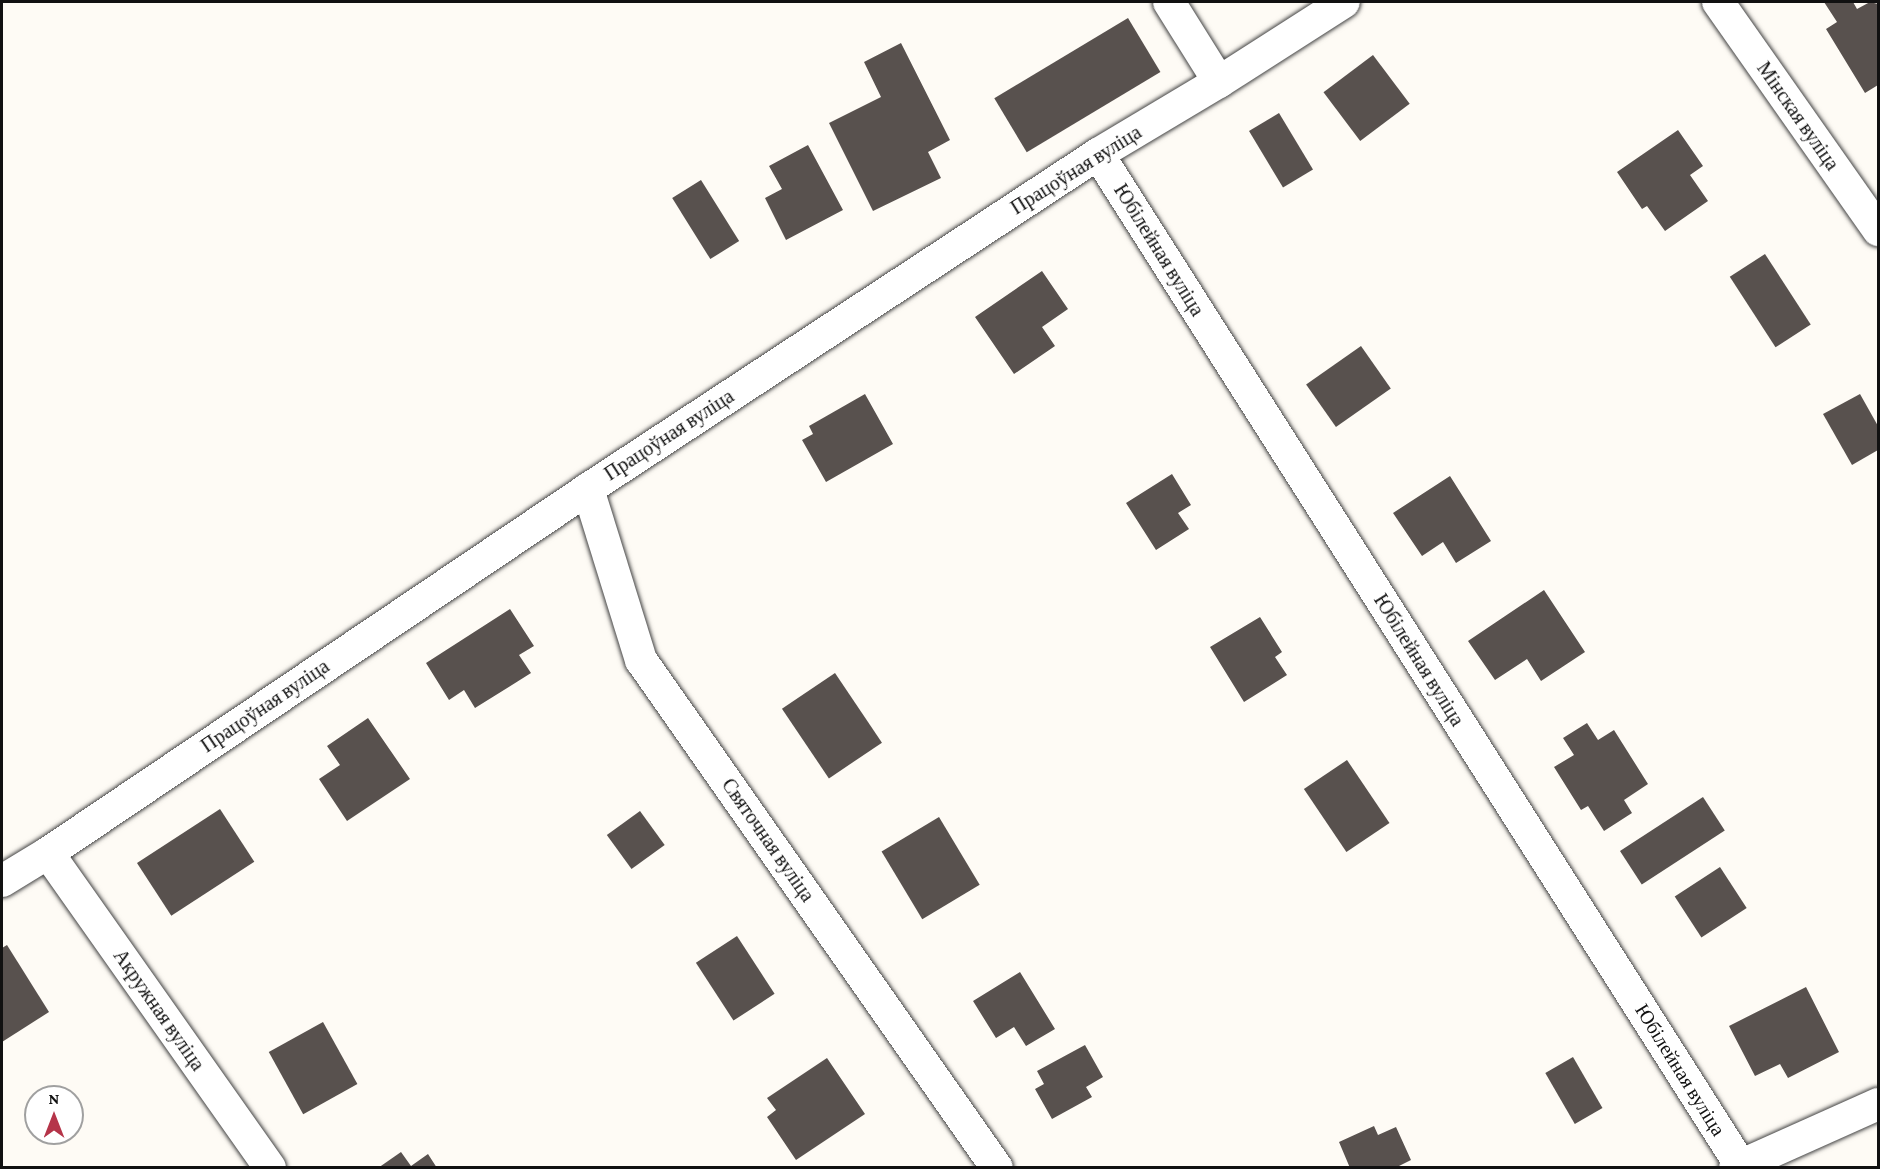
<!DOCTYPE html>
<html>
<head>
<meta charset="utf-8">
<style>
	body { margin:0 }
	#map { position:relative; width:1880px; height:1169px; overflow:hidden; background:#fefbf5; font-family:"Crimson Pro",serif }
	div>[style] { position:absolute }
	.building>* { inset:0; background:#58514e; transform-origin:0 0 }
	.roads { filter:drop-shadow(0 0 2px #444) drop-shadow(0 0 2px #444) }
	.street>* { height:32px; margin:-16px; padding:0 16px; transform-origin:16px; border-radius:16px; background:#fff }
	span { translate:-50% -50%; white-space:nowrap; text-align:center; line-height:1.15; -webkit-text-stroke:6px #fff; paint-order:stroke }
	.street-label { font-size:20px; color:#111 }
	.frame { position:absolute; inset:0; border:3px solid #111; pointer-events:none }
	.north { position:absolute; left:24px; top:1085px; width:60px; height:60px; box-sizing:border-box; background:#fff; border:2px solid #a0a0a0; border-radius:50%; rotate:0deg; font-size:16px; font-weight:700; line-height:24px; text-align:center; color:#111 }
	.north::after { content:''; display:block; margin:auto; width:21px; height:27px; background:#b53449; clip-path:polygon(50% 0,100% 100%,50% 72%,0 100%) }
</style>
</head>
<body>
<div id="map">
	<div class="building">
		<i style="clip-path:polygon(1824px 2px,1853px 2px,1857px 9px,1870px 2px,1878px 4px,1878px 85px,1865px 93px,1826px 29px,1837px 22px)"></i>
		<i style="left:1128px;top:18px;width:63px;height:156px;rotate:59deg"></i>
		<i style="clip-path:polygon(901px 43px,950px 140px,928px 152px,941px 178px,873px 211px,829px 123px,881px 97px,864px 62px)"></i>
		<i style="left:1373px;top:55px;width:61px;height:62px;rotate:53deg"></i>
		<i style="left:1279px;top:113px;width:66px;height:35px;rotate:59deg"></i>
		<i style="clip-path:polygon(1678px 130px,1703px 166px,1690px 175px,1708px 201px,1665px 231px,1647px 206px,1642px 209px,1617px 172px)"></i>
		<i style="clip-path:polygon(808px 145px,843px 210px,786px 240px,765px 198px,782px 189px,769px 166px)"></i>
		<i style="left:701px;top:180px;width:72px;height:34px;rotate:58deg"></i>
		<i style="left:1765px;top:254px;width:84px;height:42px;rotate:57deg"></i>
		<i style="clip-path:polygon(1042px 271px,1068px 309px,1042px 327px,1055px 346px,1014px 374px,975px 317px)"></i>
		<i style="left:1361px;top:346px;width:52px;height:67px;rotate:55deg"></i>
		<i style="clip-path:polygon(865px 394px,893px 444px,826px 482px,802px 440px,813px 434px,809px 426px)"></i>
		<i style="clip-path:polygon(1860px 394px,1878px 426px,1878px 450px,1852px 465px,1823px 414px)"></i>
		<i style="clip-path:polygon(1172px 474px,1191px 505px,1178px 513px,1189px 529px,1156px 550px,1126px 503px)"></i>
		<i style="clip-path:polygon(1450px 476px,1491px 541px,1456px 563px,1443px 542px,1422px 556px,1393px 513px)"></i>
		<i style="clip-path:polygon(1544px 590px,1585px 652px,1541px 681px,1527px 659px,1495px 680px,1468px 641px)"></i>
		<i style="clip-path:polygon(510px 609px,534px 646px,519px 655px,531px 673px,475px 708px,464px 690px,449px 700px,426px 663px)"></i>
		<i style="clip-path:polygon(1260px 617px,1282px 652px,1275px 657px,1287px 675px,1244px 702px,1210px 647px)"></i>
		<i style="left:835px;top:673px;width:84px;height:64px;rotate:56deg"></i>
		<i style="clip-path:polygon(368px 718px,410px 779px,347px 821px,319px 779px,340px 765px,327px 746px)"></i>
		<i style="clip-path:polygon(1587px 723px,1598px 740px,1614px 730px,1648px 784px,1624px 800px,1632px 813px,1604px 831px,1588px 806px,1581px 810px,1554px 767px,1574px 755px,1563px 738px)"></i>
		<i style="left:1347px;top:760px;width:76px;height:52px;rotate:56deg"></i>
		<i style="left:1703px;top:797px;width:40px;height:99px;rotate:57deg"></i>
		<i style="left:220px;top:809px;width:63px;height:99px;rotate:57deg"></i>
		<i style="left:640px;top:811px;width:42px;height:41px;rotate:54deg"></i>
		<i style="left:939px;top:817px;width:79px;height:67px;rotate:59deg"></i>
		<i style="left:1720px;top:867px;width:49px;height:54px;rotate:57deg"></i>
		<i style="left:737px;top:936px;width:69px;height:49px;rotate:57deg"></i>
		<i style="clip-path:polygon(7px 945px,49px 1012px,2px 1042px,2px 948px)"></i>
		<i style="clip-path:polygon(1020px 972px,1055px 1029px,1026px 1046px,1014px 1027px,996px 1038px,973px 1001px)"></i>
		<i style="clip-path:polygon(1806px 987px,1839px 1052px,1788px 1078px,1780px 1064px,1755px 1076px,1729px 1026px)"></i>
		<i style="left:323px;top:1022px;width:71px;height:62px;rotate:61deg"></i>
		<i style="clip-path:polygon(1085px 1045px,1103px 1077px,1086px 1087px,1092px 1097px,1052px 1119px,1035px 1089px,1044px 1084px,1037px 1071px)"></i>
		<i style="left:1573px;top:1057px;width:59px;height:32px;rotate:60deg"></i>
		<i style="clip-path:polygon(827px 1058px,865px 1114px,796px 1160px,767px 1117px,776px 1110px,767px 1098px)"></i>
		<i style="clip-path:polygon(1374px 1126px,1378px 1135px,1396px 1127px,1411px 1160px,1395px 1168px,1350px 1168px,1339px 1142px)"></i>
		<i style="clip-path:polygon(401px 1152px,411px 1166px,428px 1154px,437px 1168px,378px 1168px)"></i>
	</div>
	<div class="roads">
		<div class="street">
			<i style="left:1169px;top:2px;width:94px;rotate:58deg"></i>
			<i style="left:1718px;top:2px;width:279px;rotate:54.9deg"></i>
			<i style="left:1098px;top:154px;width:1199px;rotate:57.57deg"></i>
			<i style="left:588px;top:489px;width:179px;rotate:72.8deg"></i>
			<i style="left:641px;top:660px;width:620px;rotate:54.98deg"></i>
			<i style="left:48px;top:853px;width:385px;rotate:54.8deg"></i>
			<i style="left:2px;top:881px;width:54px;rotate:-31.3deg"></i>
			<i style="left:48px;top:853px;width:651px;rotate:-33.98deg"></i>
			<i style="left:588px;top:489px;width:610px;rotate:-33.3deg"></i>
			<i style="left:1098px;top:154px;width:141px;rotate:-30.8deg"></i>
			<i style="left:1219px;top:82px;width:148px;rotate:-32.6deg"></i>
			<i style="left:1735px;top:1168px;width:157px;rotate:-24.1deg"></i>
		</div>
	</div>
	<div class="street-label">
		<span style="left:1798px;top:116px;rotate:55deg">Мінская вуліца</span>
		<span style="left:1076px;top:170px;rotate:-32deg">Працоўная вуліца</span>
		<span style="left:1159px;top:250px;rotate:58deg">Юбілейная вуліца</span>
		<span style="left:669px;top:435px;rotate:-33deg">Працоўная вуліца</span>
		<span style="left:1419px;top:660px;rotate:58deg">Юбілейная вуліца</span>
		<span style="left:265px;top:706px;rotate:-34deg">Працоўная вуліца</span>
		<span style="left:768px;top:840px;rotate:55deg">Святочная вуліца</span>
		<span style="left:159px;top:1010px;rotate:55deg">Акружная вуліца</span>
		<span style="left:1680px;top:1070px;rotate:58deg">Юбілейная вуліца</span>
	</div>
	<div class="frame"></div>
	<div class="north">N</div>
</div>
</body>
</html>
